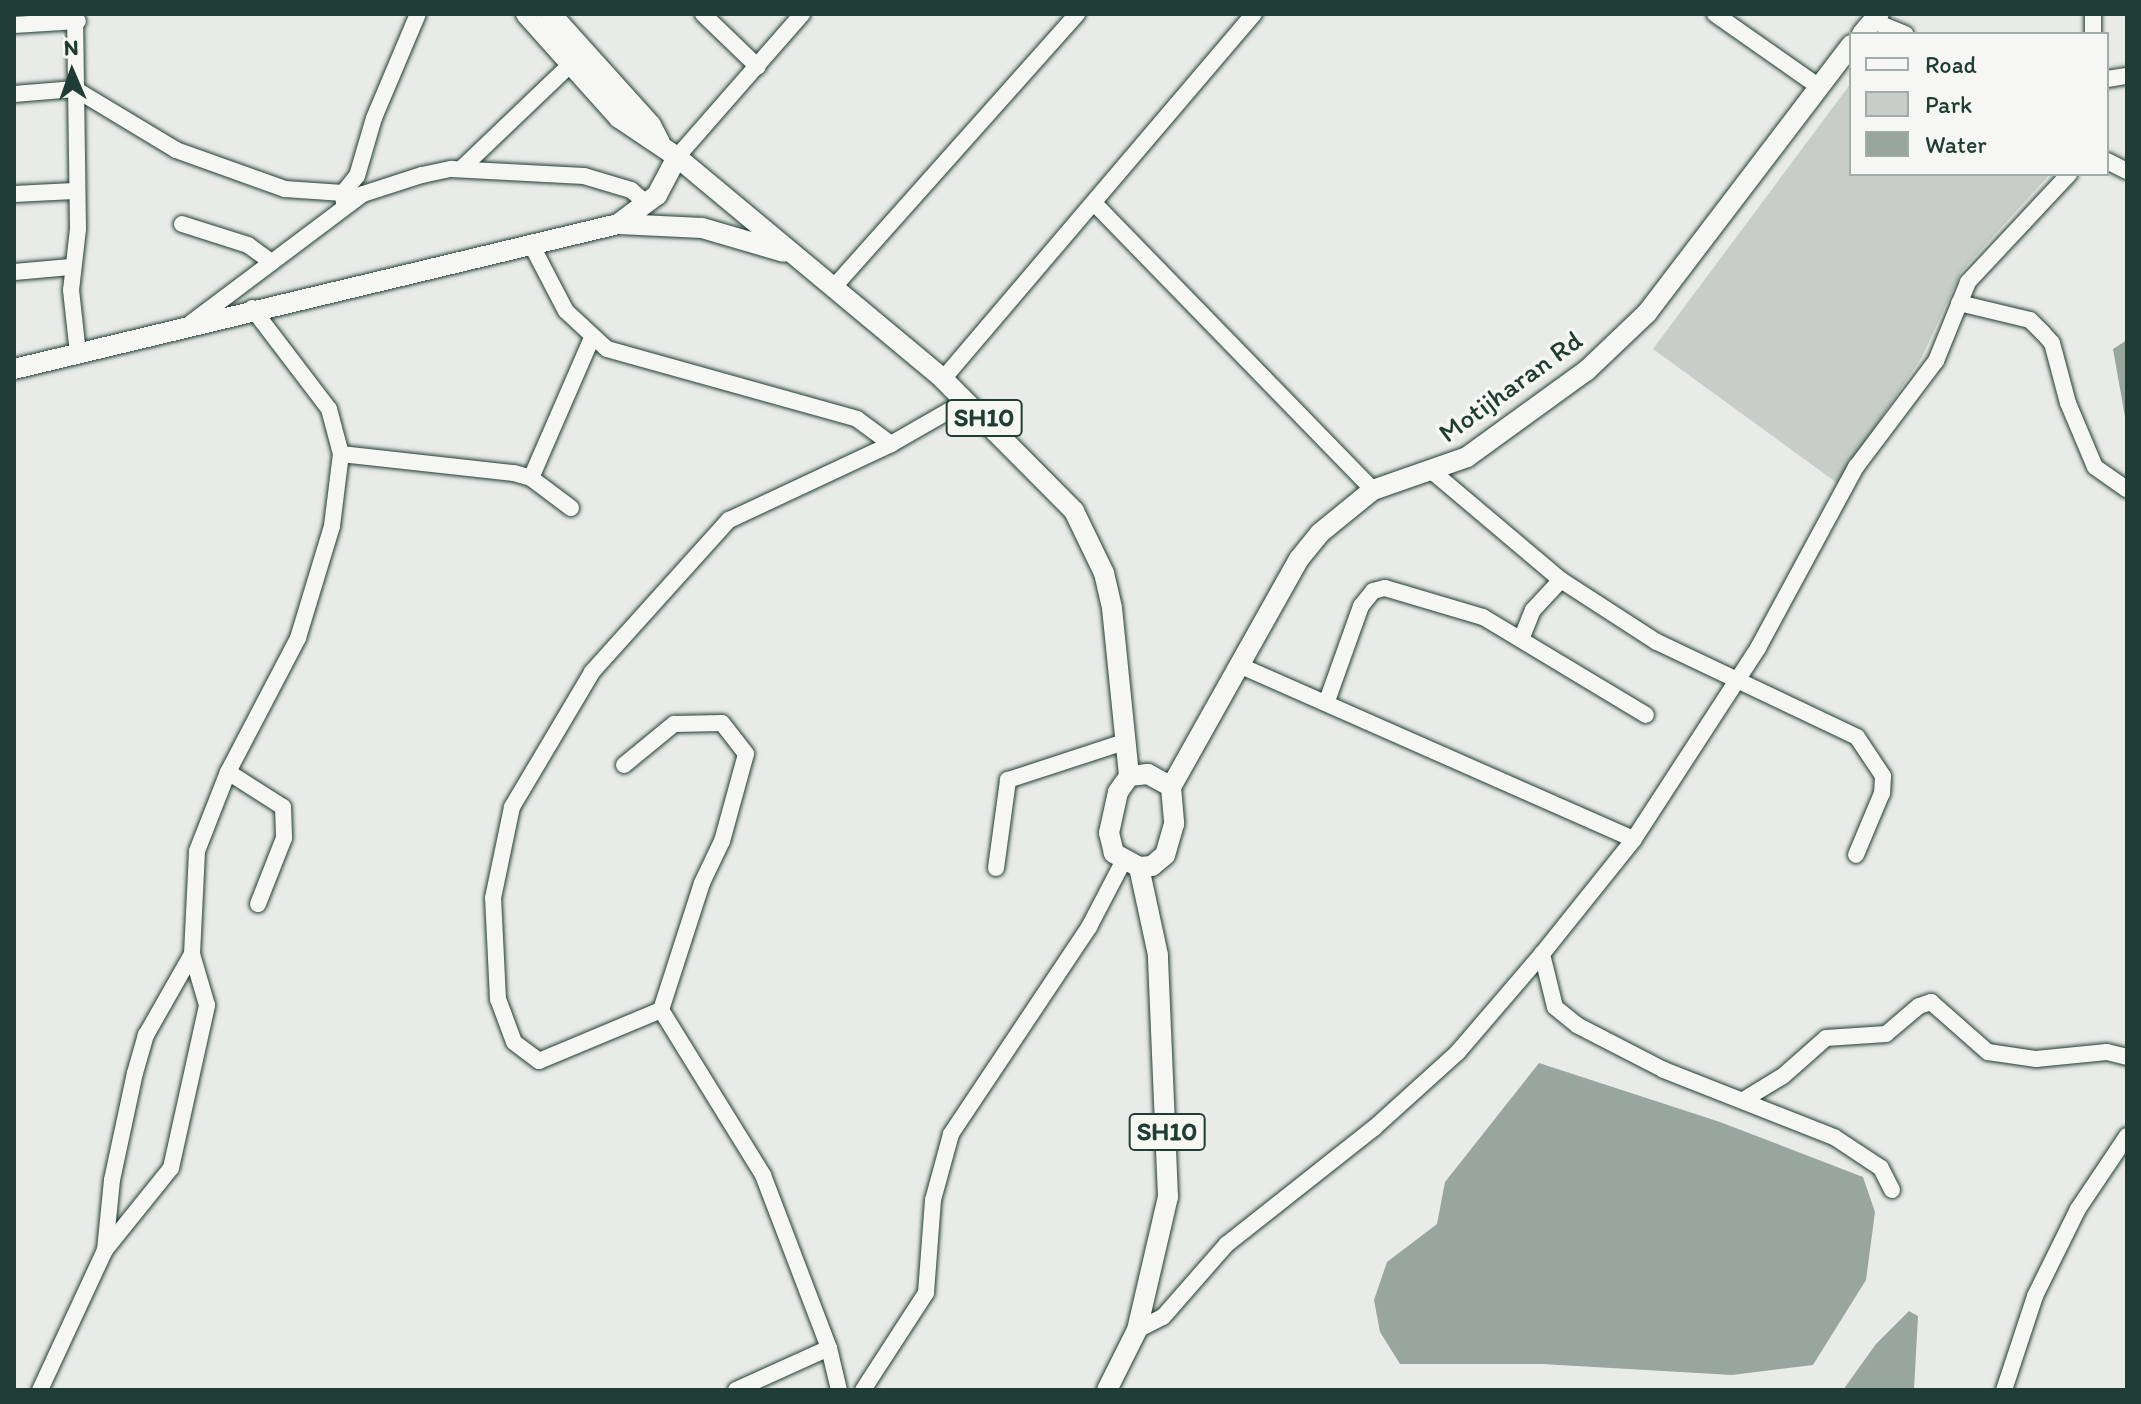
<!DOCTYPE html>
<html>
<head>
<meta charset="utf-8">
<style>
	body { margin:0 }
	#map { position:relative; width:2141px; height:1404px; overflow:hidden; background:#e9ebe7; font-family:Itim,sans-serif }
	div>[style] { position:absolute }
	.green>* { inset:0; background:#c7cec9 }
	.water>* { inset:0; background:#99a6a0 }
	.roads { filter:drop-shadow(0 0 2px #1f3d34) drop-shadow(0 0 2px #1f3d34) }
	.minor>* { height:16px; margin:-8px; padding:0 8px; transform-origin:8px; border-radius:8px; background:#f6f6f2 }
	.major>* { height:20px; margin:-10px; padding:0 10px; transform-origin:10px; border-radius:10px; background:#f6f6f2 }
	span { translate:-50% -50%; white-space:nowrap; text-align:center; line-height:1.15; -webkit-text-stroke:7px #f6f6f2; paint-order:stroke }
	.shield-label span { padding:2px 6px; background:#f6f6f2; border:2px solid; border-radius:6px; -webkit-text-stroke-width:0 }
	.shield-label { font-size:26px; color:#1f3d34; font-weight:700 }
	.street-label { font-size:28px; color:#1f3d34 }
	.frame { position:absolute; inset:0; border:16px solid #1f3d34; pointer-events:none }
	.legend { position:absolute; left:1849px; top:32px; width:260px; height:144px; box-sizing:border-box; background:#f6f6f2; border:2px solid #a0aca6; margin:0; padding:10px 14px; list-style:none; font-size:24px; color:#1f3d34 }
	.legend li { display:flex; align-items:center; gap:16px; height:40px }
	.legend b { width:40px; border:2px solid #a0aca6 }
	.north { position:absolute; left:32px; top:32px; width:80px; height:80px; -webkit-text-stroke:6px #f6f6f2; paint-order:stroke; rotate:358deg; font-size:22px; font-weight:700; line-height:32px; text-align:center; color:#1f3d34 }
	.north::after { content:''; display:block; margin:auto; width:28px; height:36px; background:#1f3d34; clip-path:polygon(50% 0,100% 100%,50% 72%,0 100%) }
</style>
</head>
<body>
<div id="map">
	<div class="green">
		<i style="clip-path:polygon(1851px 83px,1851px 174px,2050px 174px,1961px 272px,1922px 357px,1837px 483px,1653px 349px)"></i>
	</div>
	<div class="water">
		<i style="clip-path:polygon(2127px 340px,2127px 428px,2113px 349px)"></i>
		<i style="clip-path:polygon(1539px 1063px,1720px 1122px,1863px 1177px,1875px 1212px,1866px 1280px,1813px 1365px,1732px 1375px,1542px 1364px,1400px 1364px,1380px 1332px,1374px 1300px,1387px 1262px,1437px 1224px,1445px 1182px)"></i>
		<i style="clip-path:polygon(1909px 1311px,1918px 1316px,1914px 1390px,1843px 1390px,1876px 1344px)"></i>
	</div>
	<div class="roads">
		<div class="minor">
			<i style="left:75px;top:14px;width:215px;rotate:89.2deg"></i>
			<i style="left:78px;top:229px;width:61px;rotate:96.5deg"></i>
			<i style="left:71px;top:290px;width:63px;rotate:83.7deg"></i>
			<i style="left:703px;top:14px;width:76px;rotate:43.9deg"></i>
			<i style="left:1715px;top:14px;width:126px;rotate:35deg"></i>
			<i style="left:2093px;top:14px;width:20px;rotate:90deg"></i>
			<i style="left:1873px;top:21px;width:35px;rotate:22deg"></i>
			<i style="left:14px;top:25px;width:64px;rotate:-3.6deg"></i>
			<i style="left:2107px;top:79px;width:20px;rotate:-9deg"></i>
			<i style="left:14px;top:94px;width:61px;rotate:-4.7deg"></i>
			<i style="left:75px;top:89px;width:118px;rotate:31.1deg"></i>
			<i style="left:176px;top:150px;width:116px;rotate:19.7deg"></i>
			<i style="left:285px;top:189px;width:58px;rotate:3.9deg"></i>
			<i style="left:677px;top:157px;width:190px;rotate:-48.8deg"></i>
			<i style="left:2107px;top:161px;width:22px;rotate:27deg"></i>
			<i style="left:461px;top:169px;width:152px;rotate:-43.7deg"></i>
			<i style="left:14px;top:194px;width:60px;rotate:-2.9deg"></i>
			<i style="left:344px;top:204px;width:11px;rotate:-95deg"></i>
			<i style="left:343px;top:193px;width:22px;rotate:-51deg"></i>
			<i style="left:357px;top:176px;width:60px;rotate:-73.7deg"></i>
			<i style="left:374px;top:118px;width:113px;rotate:-67.1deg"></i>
			<i style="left:1095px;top:204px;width:399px;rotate:45.8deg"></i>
			<i style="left:182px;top:224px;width:69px;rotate:17.7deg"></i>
			<i style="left:248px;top:245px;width:27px;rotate:36deg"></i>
			<i style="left:532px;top:246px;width:73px;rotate:62.4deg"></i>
			<i style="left:566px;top:311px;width:56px;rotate:42.8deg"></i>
			<i style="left:607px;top:349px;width:260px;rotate:15.6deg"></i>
			<i style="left:857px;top:419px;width:42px;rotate:36.3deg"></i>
			<i style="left:14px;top:272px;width:57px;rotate:-5deg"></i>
			<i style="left:833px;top:288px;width:367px;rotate:-48.3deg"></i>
			<i style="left:1959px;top:303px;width:73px;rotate:13.5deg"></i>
			<i style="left:2030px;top:320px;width:18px;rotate:45deg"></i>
			<i style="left:2043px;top:333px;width:13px;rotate:48deg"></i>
			<i style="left:2052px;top:343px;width:62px;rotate:75.1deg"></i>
			<i style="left:2068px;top:403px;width:69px;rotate:67.1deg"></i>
			<i style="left:2095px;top:467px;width:39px;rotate:35deg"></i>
			<i style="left:252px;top:308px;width:127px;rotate:52.7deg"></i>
			<i style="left:329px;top:409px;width:47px;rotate:75.1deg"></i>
			<i style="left:191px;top:323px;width:215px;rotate:-36.9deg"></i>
			<i style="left:363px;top:194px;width:62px;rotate:-17.9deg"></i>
			<i style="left:422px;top:175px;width:30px;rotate:-12deg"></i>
			<i style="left:451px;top:169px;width:133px;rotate:3deg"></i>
			<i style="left:584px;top:176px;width:49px;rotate:16.6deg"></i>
			<i style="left:631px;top:190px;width:21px;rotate:41deg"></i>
			<i style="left:943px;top:379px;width:480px;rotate:-49.6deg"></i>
			<i style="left:1433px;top:472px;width:167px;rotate:40.2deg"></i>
			<i style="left:1561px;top:580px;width:114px;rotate:32.9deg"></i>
			<i style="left:1657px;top:642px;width:221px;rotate:25.4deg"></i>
			<i style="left:1857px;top:737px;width:47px;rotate:56.3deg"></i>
			<i style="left:1883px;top:776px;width:17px;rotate:93deg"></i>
			<i style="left:1882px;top:793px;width:67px;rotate:112.8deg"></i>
			<i style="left:531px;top:478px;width:150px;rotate:-66.5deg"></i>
			<i style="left:1522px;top:637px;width:29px;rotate:-68deg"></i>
			<i style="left:1533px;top:610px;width:41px;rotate:-47deg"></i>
			<i style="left:1241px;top:666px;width:429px;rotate:23.8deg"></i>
			<i style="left:1327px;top:701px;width:101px;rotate:-70.3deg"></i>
			<i style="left:1361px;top:606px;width:19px;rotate:-51deg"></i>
			<i style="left:1373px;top:591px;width:12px;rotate:-14deg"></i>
			<i style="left:1385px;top:588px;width:102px;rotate:16.5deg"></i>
			<i style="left:1483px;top:617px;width:190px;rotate:31deg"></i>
			<i style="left:624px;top:765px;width:65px;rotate:-39.4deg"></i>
			<i style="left:674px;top:724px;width:48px;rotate:-1.2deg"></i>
			<i style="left:722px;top:723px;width:39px;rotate:52deg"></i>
			<i style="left:746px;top:754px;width:90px;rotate:105.4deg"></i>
			<i style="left:722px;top:841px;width:47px;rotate:115.5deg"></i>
			<i style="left:702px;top:883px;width:133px;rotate:107.9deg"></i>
			<i style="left:228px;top:772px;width:65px;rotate:32.5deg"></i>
			<i style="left:283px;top:807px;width:31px;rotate:88deg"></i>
			<i style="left:284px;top:838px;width:71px;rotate:111.5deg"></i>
			<i style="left:996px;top:868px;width:89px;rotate:-82.2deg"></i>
			<i style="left:1008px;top:780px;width:122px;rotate:-18.1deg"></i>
			<i style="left:1745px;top:1099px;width:44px;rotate:-31.2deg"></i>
			<i style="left:1783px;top:1076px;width:57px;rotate:-41.5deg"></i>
			<i style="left:1826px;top:1038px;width:60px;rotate:-3.8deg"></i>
			<i style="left:1886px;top:1034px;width:43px;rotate:-40.3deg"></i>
			<i style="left:1919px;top:1006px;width:13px;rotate:-18deg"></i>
			<i style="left:1931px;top:1002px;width:76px;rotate:41.3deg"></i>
			<i style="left:1988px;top:1052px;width:49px;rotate:8.3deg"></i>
			<i style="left:2036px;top:1059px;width:71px;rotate:-5.6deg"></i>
			<i style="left:2107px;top:1052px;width:21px;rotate:14deg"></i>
			<i style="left:1892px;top:1190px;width:25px;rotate:-117deg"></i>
			<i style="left:1881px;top:1168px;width:56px;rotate:-146.6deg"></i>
			<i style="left:1834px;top:1137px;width:183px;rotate:-158.5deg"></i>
			<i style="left:1664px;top:1070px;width:98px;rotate:-152.7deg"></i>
			<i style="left:1577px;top:1025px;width:28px;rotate:-141deg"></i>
			<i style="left:1555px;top:1007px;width:55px;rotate:-103.8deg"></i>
			<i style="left:1542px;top:954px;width:147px;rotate:-51.3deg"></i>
			<i style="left:1634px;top:839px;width:228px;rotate:-57deg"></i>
			<i style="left:1758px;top:648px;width:206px;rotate:-61.6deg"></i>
			<i style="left:1856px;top:467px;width:133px;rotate:-53deg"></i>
			<i style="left:1936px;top:361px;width:85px;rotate:-67.9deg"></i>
			<i style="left:1968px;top:282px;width:148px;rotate:-46.9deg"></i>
			<i style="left:105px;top:1250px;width:70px;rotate:-84.3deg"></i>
			<i style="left:112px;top:1180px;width:109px;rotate:-77.9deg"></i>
			<i style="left:135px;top:1073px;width:40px;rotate:-74deg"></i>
			<i style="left:146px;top:1035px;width:93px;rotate:-60.4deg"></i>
			<i style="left:1137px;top:1330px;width:29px;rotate:-27deg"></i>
			<i style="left:1163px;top:1317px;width:97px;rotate:-48.8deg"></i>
			<i style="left:1227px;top:1244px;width:187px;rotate:-38.3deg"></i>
			<i style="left:1374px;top:1128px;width:113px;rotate:-42.1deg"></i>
			<i style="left:1458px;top:1052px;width:129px;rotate:-49.4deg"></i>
			<i style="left:40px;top:1390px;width:154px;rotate:-65.1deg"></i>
			<i style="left:105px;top:1250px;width:105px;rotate:-51.2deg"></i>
			<i style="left:171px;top:1168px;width:167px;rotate:-77.5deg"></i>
			<i style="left:207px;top:1005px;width:53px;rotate:-106.4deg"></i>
			<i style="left:192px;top:954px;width:103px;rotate:-87.2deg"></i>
			<i style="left:197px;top:851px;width:85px;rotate:-68.6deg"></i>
			<i style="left:228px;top:772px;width:151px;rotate:-62.4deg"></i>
			<i style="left:298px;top:638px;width:117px;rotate:-73.1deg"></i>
			<i style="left:332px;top:526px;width:73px;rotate:-82.9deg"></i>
			<i style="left:341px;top:454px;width:174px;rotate:6.3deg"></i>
			<i style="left:514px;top:473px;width:18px;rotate:16deg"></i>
			<i style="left:531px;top:478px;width:50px;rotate:36.9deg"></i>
			<i style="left:736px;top:1390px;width:102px;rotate:-24.3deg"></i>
			<i style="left:839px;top:1390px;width:43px;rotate:-103.4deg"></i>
			<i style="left:829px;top:1348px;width:185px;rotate:-110.9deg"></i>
			<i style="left:763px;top:1175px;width:194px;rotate:-121.7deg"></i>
			<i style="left:661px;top:1010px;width:132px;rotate:157.3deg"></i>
			<i style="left:539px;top:1061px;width:31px;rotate:-143deg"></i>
			<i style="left:514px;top:1042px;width:46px;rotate:-110.4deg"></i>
			<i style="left:498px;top:999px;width:101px;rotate:-92.8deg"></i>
			<i style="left:493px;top:898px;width:93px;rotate:-78.2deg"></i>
			<i style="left:512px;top:807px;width:157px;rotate:-59.3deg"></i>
			<i style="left:592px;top:672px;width:205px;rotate:-48deg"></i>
			<i style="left:729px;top:520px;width:179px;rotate:-25.1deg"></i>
			<i style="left:891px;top:444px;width:86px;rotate:-29.8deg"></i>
			<i style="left:863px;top:1390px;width:116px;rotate:-57deg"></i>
			<i style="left:926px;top:1293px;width:93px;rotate:-85.7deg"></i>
			<i style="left:933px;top:1200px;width:68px;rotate:-74.7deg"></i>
			<i style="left:951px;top:1134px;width:249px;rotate:-56.3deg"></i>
			<i style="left:1089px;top:927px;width:73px;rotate:-62.4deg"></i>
			<i style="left:2004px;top:1390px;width:99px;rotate:-71.7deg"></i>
			<i style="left:2035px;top:1296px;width:97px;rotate:-63.7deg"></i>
			<i style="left:2078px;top:1209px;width:88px;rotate:-56.1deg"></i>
		</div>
		<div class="major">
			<i style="left:526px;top:14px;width:140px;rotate:48.2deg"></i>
			<i style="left:619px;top:118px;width:70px;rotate:33.9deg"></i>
			<i style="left:677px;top:157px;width:346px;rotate:39.8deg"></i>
			<i style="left:943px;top:379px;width:186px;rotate:45.2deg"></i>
			<i style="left:1074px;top:511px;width:69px;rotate:64.2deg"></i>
			<i style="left:1104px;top:573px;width:36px;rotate:77deg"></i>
			<i style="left:1112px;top:608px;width:169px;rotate:84.2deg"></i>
			<i style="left:551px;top:14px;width:149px;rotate:48deg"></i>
			<i style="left:651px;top:125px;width:20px;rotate:63deg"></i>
			<i style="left:1862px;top:34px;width:26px;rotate:-50deg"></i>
			<i style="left:619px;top:224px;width:83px;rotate:2.8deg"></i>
			<i style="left:702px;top:228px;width:85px;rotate:16.3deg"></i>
			<i style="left:14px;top:369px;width:621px;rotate:-13.5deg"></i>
			<i style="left:618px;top:224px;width:49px;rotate:-36.6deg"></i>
			<i style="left:657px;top:195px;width:43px;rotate:-62.2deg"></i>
			<i style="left:1148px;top:774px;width:26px;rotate:29deg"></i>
			<i style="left:1171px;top:787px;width:37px;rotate:85deg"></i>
			<i style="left:1174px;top:824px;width:32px;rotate:106deg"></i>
			<i style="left:1165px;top:855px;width:17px;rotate:140deg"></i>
			<i style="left:1152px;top:866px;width:13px;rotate:176deg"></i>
			<i style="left:1139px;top:867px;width:29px;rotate:-151deg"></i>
			<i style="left:1114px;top:853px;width:21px;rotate:-104deg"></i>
			<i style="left:1109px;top:833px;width:42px;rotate:-77.6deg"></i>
			<i style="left:1118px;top:792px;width:19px;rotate:-55deg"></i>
			<i style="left:1129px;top:776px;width:19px;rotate:-6deg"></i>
			<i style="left:1171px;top:787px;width:261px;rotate:-60.7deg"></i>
			<i style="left:1299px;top:559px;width:33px;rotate:-51deg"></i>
			<i style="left:1320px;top:533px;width:68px;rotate:-39.1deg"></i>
			<i style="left:1373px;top:490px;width:100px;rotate:-19.3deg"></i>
			<i style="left:1467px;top:457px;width:147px;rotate:-35.9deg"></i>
			<i style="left:1586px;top:371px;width:84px;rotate:-43.6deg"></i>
			<i style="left:1647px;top:313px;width:337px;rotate:-52.7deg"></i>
			<i style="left:1107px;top:1390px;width:67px;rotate:-63.4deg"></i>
			<i style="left:1137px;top:1330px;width:137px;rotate:-76.9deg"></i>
			<i style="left:1168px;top:1197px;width:242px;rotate:-92.4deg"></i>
			<i style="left:1158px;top:955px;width:90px;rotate:-102.2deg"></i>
		</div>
	</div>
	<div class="shield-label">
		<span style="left:984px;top:418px">SH10</span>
		<span style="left:1167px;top:1132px">SH10</span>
	</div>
	<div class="street-label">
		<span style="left:1510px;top:386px;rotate:-36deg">Motijharan Rd</span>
	</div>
	<div class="frame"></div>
	<ul class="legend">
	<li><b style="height:10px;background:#f6f6f2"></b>Road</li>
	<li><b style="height:22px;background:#c7cec9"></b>Park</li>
	<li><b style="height:22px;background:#99a6a0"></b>Water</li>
	</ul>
	<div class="north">N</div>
</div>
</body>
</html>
